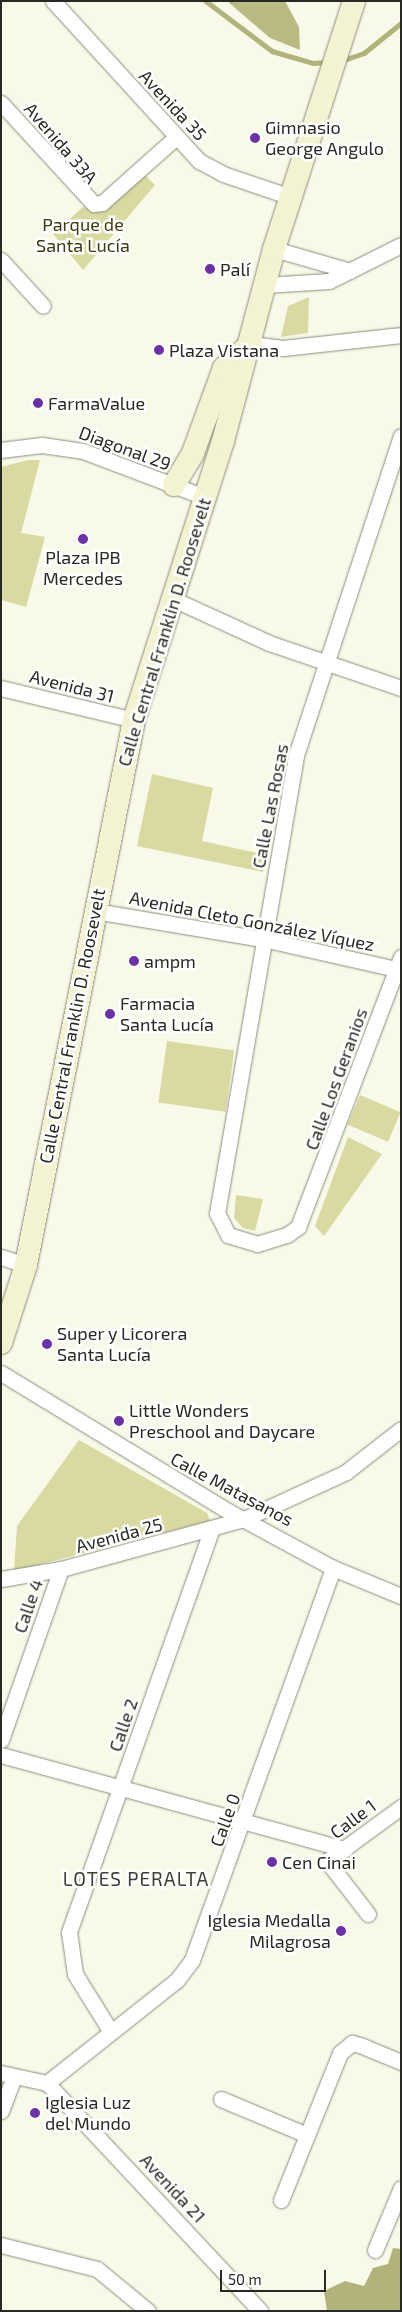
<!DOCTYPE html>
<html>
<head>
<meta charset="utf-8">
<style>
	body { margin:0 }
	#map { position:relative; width:402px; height:2312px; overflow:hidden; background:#f8f9e8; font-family:"Exo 2",sans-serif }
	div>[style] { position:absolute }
	.green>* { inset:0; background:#d8daa2; transform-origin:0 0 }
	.forest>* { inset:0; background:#b9bb82 }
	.water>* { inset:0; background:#b1b37a }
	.stream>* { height:4.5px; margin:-2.25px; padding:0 2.25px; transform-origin:2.25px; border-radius:2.25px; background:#b1b37a }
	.roads { filter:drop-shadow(0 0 1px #8c8d7e) drop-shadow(0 0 1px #8c8d7e) }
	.minor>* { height:15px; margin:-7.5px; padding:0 7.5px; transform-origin:7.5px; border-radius:7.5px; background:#fff }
	.secondary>* { height:22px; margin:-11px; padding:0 11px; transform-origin:11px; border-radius:11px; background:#f3f3d1 }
	.dots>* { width:14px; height:14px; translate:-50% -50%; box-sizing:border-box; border:2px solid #fff; border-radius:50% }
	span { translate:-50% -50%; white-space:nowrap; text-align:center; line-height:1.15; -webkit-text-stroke:5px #fff; paint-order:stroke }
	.street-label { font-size:18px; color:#292923 }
	.poi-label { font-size:18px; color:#292923 }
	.left { translate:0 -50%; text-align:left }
	.right { translate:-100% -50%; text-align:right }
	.park-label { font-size:18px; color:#3c3c0f }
	.neighbourhood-label { font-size:19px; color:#3e3f32; letter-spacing:1px }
	.frame { position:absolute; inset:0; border:2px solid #292923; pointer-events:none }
	.scale { position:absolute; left:220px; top:2270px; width:106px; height:22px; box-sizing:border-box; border:2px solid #292923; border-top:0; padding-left:6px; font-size:15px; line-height:18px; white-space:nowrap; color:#292923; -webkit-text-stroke:4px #fff; paint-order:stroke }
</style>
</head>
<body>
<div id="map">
	<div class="green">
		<i style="clip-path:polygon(141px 171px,155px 185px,83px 270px,53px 234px,83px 207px,96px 211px)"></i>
		<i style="clip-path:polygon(309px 297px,308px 333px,281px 337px,288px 306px)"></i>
		<i style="clip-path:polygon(28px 460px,40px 460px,21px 533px,45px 537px,26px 607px,1px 600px,1px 467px)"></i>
		<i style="clip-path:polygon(152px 774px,213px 788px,202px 841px,267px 855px,263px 872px,137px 846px)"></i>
		<i style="left:167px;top:1041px;width:68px;height:62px;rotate:8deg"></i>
		<i style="left:360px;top:1095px;width:44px;height:32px;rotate:23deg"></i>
		<i style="clip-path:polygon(348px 1137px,382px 1154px,324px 1236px,315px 1226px)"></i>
		<i style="clip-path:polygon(236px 1195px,263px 1199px,255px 1231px,243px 1228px,234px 1218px)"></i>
		<i style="clip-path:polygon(79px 1440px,207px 1513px,210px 1521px,14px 1571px,17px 1526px)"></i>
	</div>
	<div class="forest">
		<i style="clip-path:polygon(227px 1px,285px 1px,299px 27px,300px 50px,270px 38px)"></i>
	</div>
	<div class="water">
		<i style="clip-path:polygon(393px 2248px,401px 2249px,401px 2311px,327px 2311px,324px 2291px,345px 2281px,364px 2286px,373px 2268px,388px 2264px)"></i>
	</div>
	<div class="stream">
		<i style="left:206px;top:1px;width:83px;rotate:37.1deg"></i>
		<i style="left:272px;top:51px;width:43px;rotate:16.3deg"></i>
		<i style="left:313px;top:63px;width:13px;rotate:-4deg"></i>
		<i style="left:341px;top:61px;width:24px;rotate:-19deg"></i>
		<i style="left:364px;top:53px;width:48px;rotate:-39deg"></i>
	</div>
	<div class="roads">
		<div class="minor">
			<i style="left:53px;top:1px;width:217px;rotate:47.6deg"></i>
			<i style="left:199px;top:161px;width:27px;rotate:28deg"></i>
			<i style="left:223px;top:174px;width:72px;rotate:18.7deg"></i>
			<i style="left:1px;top:103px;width:137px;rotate:47.4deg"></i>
			<i style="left:94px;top:204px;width:8px;rotate:-7deg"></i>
			<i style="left:102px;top:203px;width:98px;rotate:-41.7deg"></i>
			<i style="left:274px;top:249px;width:79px;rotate:16.1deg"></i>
			<i style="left:1px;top:260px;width:62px;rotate:47.6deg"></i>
			<i style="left:265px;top:285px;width:64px;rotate:-3.6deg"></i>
			<i style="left:329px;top:281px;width:80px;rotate:-26.6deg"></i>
			<i style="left:251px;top:344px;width:32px;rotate:7deg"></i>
			<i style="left:283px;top:348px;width:119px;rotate:-6.3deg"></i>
			<i style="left:401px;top:436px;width:337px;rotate:108.2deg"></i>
			<i style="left:296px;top:756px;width:464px;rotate:99.8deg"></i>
			<i style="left:217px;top:1213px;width:25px;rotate:63deg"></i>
			<i style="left:228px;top:1235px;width:30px;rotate:17deg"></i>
			<i style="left:257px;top:1244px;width:31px;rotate:-17deg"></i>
			<i style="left:287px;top:1235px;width:14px;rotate:-36deg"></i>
			<i style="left:298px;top:1227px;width:289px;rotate:-69.1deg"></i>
			<i style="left:1px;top:450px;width:41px;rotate:-7deg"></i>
			<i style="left:42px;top:445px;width:41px;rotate:8.3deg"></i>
			<i style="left:83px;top:451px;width:130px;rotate:20.7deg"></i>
			<i style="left:173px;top:599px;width:106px;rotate:24.6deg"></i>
			<i style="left:269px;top:643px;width:139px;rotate:18.8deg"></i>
			<i style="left:1px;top:688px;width:137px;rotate:13.5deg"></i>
			<i style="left:95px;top:911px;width:170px;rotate:9.5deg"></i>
			<i style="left:263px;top:939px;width:141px;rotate:12.7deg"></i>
			<i style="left:1px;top:1257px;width:26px;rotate:18deg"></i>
			<i style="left:1px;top:1373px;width:266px;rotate:31.3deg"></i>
			<i style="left:228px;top:1511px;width:119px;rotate:28.5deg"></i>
			<i style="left:333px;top:1568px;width:74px;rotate:22.4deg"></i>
			<i style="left:1px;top:1579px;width:61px;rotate:-9.5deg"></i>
			<i style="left:61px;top:1569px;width:190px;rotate:-15.3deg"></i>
			<i style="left:244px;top:1519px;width:112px;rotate:-24.7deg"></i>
			<i style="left:346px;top:1472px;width:70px;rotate:-38deg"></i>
			<i style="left:1px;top:1740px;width:181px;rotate:-70.7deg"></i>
			<i style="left:1px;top:1755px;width:357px;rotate:15.3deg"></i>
			<i style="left:368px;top:1914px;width:67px;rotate:-127.7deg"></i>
			<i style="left:327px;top:1861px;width:92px;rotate:-36.1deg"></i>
			<i style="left:111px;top:2032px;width:68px;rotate:-121.8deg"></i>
			<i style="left:75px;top:1974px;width:42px;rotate:-98.1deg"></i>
			<i style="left:69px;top:1932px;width:426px;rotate:-70.5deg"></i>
			<i style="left:1px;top:2073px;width:47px;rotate:12.3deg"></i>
			<i style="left:47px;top:2083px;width:312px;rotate:46.9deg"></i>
			<i style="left:47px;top:2083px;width:166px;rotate:-38.4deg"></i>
			<i style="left:177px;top:1980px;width:25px;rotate:-53deg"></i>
			<i style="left:192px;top:1960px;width:417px;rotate:-70.2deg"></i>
			<i style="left:221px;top:2099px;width:93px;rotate:22.7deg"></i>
			<i style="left:1px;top:2111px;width:36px;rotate:-69deg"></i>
			<i style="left:281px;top:2200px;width:158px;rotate:-68.1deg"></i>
			<i style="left:340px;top:2053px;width:16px;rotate:-40deg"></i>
			<i style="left:352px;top:2043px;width:8px;rotate:14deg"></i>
			<i style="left:360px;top:2045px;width:44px;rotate:22.5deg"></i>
			<i style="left:1px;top:2245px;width:99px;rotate:14deg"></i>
			<i style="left:97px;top:2269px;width:66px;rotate:39.5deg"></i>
			<i style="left:375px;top:2250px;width:67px;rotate:-67.2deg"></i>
		</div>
		<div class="secondary">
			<i style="left:174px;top:485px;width:37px;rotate:-59deg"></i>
			<i style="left:193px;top:453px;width:90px;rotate:-70deg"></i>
			<i style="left:224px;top:368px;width:36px;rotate:-42deg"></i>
			<i style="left:1px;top:1343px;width:82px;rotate:-72.2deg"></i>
			<i style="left:26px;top:1265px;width:556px;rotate:-78.79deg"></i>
			<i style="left:134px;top:720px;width:293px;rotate:-72.3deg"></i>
			<i style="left:223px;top:441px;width:199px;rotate:-75.1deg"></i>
			<i style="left:274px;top:249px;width:261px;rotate:-72.1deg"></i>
		</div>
	</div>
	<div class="dots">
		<i style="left:255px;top:138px;background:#6c31a7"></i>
		<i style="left:210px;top:269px;background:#6c31a7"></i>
		<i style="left:159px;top:350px;background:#6c31a7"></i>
		<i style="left:38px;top:403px;background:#6c31a7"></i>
		<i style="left:83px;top:539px;background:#6c31a7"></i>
		<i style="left:134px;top:961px;background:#6c31a7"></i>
		<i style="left:110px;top:1014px;background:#6c31a7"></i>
		<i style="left:47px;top:1344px;background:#6c31a7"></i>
		<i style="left:119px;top:1421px;background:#6c31a7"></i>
		<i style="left:272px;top:1862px;background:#6c31a7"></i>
		<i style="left:341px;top:1931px;background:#6c31a7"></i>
		<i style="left:35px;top:2113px;background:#6c31a7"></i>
	</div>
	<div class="street-label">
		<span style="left:173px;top:105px;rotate:47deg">Avenida 35</span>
		<span style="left:61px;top:143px;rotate:49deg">Avenida 33A</span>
		<span style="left:125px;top:448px;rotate:20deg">Diagonal 29</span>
		<span style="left:164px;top:632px;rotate:-73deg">Calle Central Franklin D. Roosevelt</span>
		<span style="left:72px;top:686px;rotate:14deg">Avenida 31</span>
		<span style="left:270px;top:806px;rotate:-79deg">Calle Las Rosas</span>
		<span style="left:252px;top:921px;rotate:11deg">Avenida Cleto González Víquez</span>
		<span style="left:72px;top:1026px;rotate:-79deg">Calle Central Franklin D. Roosevelt</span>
		<span style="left:336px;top:1079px;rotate:-70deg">Calle Los Geranios</span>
		<span style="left:232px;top:1489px;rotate:28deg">Calle Matasanos</span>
		<span style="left:119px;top:1535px;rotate:-15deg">Avenida 25</span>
		<span style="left:28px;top:1606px;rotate:-71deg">Calle 4</span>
		<span style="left:123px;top:1725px;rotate:-71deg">Calle 2</span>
		<span style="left:353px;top:1819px;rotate:-37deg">Calle 1</span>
		<span style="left:225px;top:1820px;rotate:-70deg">Calle 0</span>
		<span style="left:173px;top:2188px;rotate:47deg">Avenida 21</span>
	</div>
	<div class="poi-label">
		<span class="left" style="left:265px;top:138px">Gimnasio<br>George Angulo</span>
		<span class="left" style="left:220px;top:269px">Palí</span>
		<span class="left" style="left:169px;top:350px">Plaza Vistana</span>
		<span class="left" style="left:48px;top:403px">FarmaValue</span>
		<span style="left:83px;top:568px">Plaza IPB<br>Mercedes</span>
		<span class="left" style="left:144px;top:961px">ampm</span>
		<span class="left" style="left:120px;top:1014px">Farmacia<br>Santa Lucía</span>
		<span class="left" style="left:57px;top:1344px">Super y Licorera<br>Santa Lucía</span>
		<span class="left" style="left:129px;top:1421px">Little Wonders<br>Preschool and Daycare</span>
		<span class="left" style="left:282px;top:1862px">Cen Cinai</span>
		<span class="right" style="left:331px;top:1931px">Iglesia Medalla<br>Milagrosa</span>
		<span class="left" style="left:45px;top:2113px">Iglesia Luz<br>del Mundo</span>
	</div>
	<div class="park-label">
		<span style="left:83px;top:235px">Parque de<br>Santa Lucía</span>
	</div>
	<div class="neighbourhood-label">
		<span style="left:136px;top:1879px">LOTES PERALTA</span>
	</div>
	<div class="frame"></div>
	<div class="scale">50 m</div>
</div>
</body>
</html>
